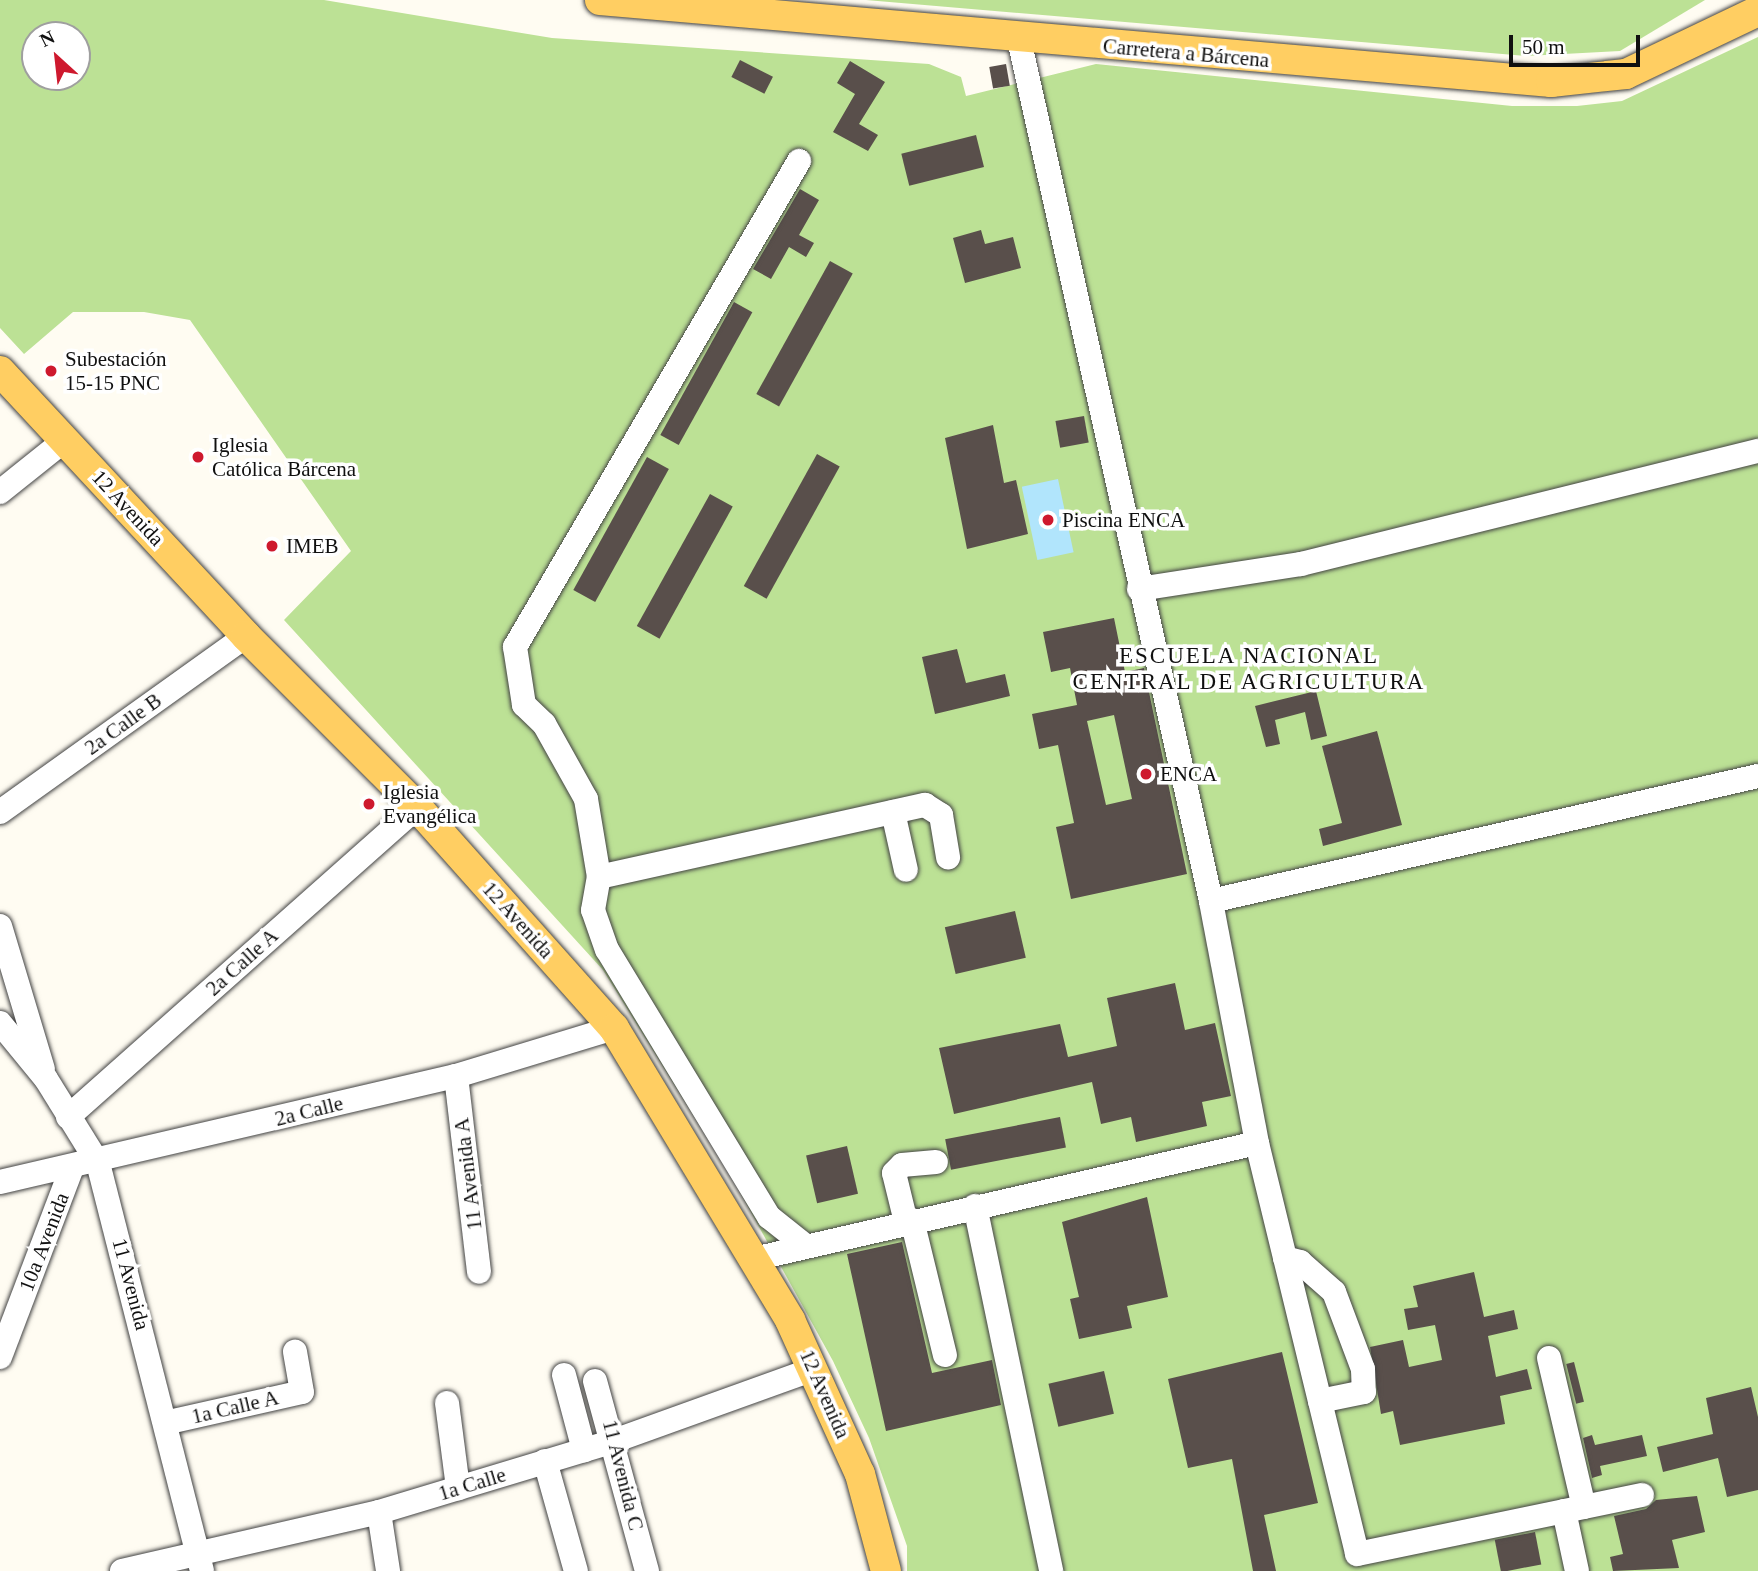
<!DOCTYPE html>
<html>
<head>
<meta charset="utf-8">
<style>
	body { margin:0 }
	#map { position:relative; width:1758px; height:1571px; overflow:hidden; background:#fffcf2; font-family:"Times New Roman",serif }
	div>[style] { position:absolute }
	.forest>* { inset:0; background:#bce195 }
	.water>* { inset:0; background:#b1e5fc; transform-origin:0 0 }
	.building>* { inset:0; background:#594f4b; transform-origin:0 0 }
	.roads { filter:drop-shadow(0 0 2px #434343) drop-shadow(0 0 2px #434343) }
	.minor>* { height:24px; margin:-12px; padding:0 12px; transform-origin:12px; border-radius:12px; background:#fff }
	.major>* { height:30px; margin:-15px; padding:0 15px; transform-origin:15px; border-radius:15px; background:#ffce62 }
	.dots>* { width:19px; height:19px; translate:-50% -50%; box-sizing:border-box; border:4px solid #fff; border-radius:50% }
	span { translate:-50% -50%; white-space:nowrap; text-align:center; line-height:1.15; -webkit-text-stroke:7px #fff; paint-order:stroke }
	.street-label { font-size:21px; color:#101010 }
	.poi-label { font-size:21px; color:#101010 }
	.left { translate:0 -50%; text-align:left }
	.neighbourhood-label { font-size:23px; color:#101010; letter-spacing:2px }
	.north { position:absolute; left:21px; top:21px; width:70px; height:70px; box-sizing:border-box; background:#fff; border:2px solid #9f9f9f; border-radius:50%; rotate:333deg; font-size:19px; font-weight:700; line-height:28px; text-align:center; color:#101010 }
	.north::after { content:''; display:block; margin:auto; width:24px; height:32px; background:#ce192e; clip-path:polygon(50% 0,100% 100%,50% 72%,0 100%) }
	.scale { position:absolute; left:1509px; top:35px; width:131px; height:32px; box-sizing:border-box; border:4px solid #101010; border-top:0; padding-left:9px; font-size:21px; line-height:24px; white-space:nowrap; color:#101010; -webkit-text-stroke:5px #fff; paint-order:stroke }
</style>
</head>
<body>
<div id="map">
	<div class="forest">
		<i style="clip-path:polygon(evenodd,0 0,324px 0,552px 38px,929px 64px,961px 77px,966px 96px,1096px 64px,1512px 106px,1577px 106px,1622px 101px,1758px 37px,1758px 1571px,907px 1571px,907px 1546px,869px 1438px,833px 1361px,732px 1178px,603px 970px,284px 620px,351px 551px,190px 320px,144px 312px,73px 312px,24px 354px,0 328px,0 0,35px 35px,77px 35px,77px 77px,35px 77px,35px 35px)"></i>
		<i style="clip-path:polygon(866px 0,1705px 0,1620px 51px,1526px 56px)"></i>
	</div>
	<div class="water">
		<i style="left:1058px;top:479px;width:75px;height:37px;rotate:78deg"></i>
	</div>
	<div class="building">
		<i style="left:740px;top:60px;width:37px;height:19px;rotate:27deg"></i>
		<i style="clip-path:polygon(850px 61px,885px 82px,859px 124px,878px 135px,868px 151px,833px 132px,855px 94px,837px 83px)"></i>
		<i style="left:1006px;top:64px;width:22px;height:17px;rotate:80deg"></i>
		<i style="left:976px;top:135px;width:33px;height:77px;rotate:76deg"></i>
		<i style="clip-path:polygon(800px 189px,819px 200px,799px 235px,814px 243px,806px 257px,789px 247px,771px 279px,753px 269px)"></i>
		<i style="clip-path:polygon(981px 230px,985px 244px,1013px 237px,1021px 268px,965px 283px,953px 238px)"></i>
		<i style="left:830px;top:261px;width:26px;height:152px;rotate:29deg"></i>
		<i style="left:734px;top:302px;width:21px;height:152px;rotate:29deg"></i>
		<i style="left:1084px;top:416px;width:27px;height:29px;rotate:80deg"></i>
		<i style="clip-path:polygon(993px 425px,1004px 483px,1016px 480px,1028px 534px,967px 549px,945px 438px)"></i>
		<i style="left:817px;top:454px;width:26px;height:151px;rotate:29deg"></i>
		<i style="left:647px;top:457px;width:25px;height:152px;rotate:29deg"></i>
		<i style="left:710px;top:494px;width:26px;height:151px;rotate:29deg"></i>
		<i style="clip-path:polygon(evenodd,1114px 618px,1125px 672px,1144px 668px,1187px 874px,1071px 899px,1056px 827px,1074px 823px,1058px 745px,1039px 749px,1032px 714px,1077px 705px,1070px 668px,1051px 672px,1043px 632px,1114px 618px,1114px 715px,1132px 799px,1106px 805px,1087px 721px,1114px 715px)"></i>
		<i style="clip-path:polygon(957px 649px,966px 683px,1005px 674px,1010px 696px,935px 714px,922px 657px)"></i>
		<i style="clip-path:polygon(1316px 691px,1327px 736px,1311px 740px,1305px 712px,1275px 720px,1280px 744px,1266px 747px,1255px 706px)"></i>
		<i style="clip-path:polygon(1377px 731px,1402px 825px,1323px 846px,1319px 829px,1342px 823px,1322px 746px)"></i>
		<i style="left:1015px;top:911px;width:48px;height:72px;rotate:77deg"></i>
		<i style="clip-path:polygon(1175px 983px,1185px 1030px,1215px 1023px,1231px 1096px,1202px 1102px,1207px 1126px,1136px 1142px,1131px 1117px,1101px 1124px,1092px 1082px,954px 1114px,939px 1048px,1060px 1024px,1068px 1057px,1117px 1046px,1107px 998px)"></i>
		<i style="left:1060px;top:1117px;width:31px;height:117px;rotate:79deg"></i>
		<i style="left:847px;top:1146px;width:49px;height:42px;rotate:77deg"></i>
		<i style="clip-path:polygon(1147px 1197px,1168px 1297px,1127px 1306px,1132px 1328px,1079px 1339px,1070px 1299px,1079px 1297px,1062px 1222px)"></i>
		<i style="clip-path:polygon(902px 1242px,932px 1373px,992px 1360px,1001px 1405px,886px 1431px,847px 1254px)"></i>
		<i style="clip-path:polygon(1474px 1272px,1484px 1317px,1514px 1310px,1518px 1329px,1488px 1336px,1496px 1377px,1527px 1369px,1532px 1389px,1500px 1396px,1505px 1424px,1400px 1445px,1393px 1411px,1381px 1414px,1370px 1347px,1403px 1340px,1409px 1367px,1442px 1360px,1435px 1325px,1408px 1330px,1404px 1309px,1418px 1307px,1413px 1286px)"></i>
		<i style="clip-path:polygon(1282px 1352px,1318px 1503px,1264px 1515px,1276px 1571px,1253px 1571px,1232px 1459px,1188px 1468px,1168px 1379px)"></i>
		<i style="left:1574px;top:1362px;width:41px;height:8px;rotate:76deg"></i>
		<i style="left:1104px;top:1371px;width:44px;height:57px;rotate:77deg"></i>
		<i style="clip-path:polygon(1751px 1387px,1758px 1417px,1758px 1490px,1727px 1497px,1718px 1458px,1663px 1472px,1657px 1447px,1713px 1434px,1706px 1398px)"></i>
		<i style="clip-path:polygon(1592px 1435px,1595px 1445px,1642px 1435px,1647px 1456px,1600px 1466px,1602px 1475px,1592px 1478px,1583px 1438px)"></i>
		<i style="clip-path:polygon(1697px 1496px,1705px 1532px,1672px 1540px,1679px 1568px,1613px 1571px,1610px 1557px,1623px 1554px,1614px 1516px,1646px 1509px,1656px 1500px)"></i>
		<i style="left:1535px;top:1532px;width:33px;height:41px;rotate:79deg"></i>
	</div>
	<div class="roads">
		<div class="minor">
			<i style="left:0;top:492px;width:83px;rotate:-38.7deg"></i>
			<i style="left:1139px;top:589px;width:164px;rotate:-8.8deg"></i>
			<i style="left:1301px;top:564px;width:471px;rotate:-13.9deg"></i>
			<i style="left:0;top:812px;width:302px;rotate:-35.6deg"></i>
			<i style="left:893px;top:812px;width:59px;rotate:77.4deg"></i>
			<i style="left:599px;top:877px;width:79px;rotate:-99.5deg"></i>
			<i style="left:586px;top:799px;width:86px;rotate:-119.2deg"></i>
			<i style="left:544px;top:724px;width:28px;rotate:-136deg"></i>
			<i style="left:524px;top:705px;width:59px;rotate:-98.8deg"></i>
			<i style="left:515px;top:647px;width:563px;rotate:-59.7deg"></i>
			<i style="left:1211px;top:901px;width:561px;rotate:-12.87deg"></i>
			<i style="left:0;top:926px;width:149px;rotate:73.3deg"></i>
			<i style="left:0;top:1023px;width:72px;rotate:50.6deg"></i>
			<i style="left:46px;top:1079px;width:99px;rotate:58.2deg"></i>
			<i style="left:98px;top:1163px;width:421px;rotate:75.7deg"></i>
			<i style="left:456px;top:1076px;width:197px;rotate:83.3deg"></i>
			<i style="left:68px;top:1117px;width:467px;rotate:-41.6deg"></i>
			<i style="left:1257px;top:1143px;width:423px;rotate:76.3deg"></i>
			<i style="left:1357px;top:1554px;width:291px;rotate:-11.7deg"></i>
			<i style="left:0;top:1182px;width:468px;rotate:-13.1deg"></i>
			<i style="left:456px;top:1076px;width:165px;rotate:-16.9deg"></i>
			<i style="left:975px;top:1206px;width:373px;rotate:78.2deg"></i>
			<i style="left:912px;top:1220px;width:139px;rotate:76.3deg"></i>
			<i style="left:906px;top:1222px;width:50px;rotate:-103.8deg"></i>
			<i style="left:894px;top:1173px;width:11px;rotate:-45deg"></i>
			<i style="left:902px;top:1165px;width:34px;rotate:-5deg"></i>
			<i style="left:803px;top:1244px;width:43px;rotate:-141.5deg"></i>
			<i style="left:769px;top:1217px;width:312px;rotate:-121.2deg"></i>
			<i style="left:607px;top:950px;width:42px;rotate:-109.3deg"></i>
			<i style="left:593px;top:910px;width:34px;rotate:-80deg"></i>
			<i style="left:599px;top:877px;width:334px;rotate:-12.5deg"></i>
			<i style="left:925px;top:805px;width:19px;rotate:32deg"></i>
			<i style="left:941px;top:815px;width:43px;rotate:80.5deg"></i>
			<i style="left:1285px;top:1258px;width:16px;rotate:15deg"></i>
			<i style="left:1300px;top:1262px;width:45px;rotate:41.4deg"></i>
			<i style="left:1334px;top:1292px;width:82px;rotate:69.4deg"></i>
			<i style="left:1363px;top:1369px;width:23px;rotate:88deg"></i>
			<i style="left:1364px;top:1392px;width:45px;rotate:168.4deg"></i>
			<i style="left:754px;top:1259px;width:516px;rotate:-12.99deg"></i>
			<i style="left:1257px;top:1143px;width:246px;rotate:-100.8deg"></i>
			<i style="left:1211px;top:901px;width:883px;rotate:-102.56deg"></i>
			<i style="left:0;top:1357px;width:203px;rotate:-69.2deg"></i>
			<i style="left:1549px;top:1358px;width:153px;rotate:76.8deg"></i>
			<i style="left:564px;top:1375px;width:78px;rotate:75.1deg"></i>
			<i style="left:595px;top:1381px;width:197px;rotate:74.7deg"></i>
			<i style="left:447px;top:1403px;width:86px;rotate:82.6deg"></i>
			<i style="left:169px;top:1422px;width:136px;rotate:-12.7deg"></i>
			<i style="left:302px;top:1392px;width:41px;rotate:-99.9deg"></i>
			<i style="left:545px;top:1461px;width:114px;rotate:74.3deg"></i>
			<i style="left:1564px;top:1511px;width:61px;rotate:77.8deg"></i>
			<i style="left:379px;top:1512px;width:60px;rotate:81.3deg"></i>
			<i style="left:122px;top:1571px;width:264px;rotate:-12.9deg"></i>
			<i style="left:379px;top:1512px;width:245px;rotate:-16.8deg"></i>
			<i style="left:614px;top:1441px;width:213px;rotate:-19.8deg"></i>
		</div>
		<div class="major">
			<i style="left:600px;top:0;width:955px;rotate:4.93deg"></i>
			<i style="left:1551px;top:82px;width:75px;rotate:-6.1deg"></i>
			<i style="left:1626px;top:74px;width:146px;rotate:-25.5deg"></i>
			<i style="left:0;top:371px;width:362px;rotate:47.1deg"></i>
			<i style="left:246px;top:636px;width:242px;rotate:45deg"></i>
			<i style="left:417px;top:807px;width:296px;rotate:48.3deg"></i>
			<i style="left:614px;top:1028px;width:341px;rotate:58.9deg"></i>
			<i style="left:790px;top:1320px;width:169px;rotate:65.6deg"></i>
			<i style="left:860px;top:1474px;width:100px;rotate:75deg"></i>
		</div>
	</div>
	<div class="dots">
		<i style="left:51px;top:371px;background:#ce192e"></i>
		<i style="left:198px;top:457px;background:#ce192e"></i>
		<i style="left:1048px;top:520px;background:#ce192e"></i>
		<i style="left:272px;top:546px;background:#ce192e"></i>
		<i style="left:1146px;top:774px;background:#ce192e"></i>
		<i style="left:369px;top:804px;background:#ce192e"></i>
	</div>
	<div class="street-label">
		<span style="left:1186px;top:53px;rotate:5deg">Carretera a Bárcena</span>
		<span style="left:128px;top:508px;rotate:47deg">12 Avenida</span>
		<span style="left:123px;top:724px;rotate:-36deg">2a Calle B</span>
		<span style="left:518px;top:920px;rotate:48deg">12 Avenida</span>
		<span style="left:242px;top:962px;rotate:-42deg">2a Calle A</span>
		<span style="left:309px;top:1111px;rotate:-14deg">2a Calle</span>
		<span style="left:468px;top:1174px;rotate:-97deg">11 Avenida A</span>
		<span style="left:44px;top:1242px;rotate:-69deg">10a Avenida</span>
		<span style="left:131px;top:1284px;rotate:75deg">11 Avenida</span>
		<span style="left:825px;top:1394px;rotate:66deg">12 Avenida</span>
		<span style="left:235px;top:1407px;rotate:-13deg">1a Calle A</span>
		<span style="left:623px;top:1475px;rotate:76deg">11 Avenida C</span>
		<span style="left:472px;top:1484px;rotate:-17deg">1a Calle</span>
	</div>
	<div class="poi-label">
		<span class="left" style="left:65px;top:371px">Subestación<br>15-15 PNC</span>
		<span class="left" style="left:212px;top:457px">Iglesia<br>Católica Bárcena</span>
		<span class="left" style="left:1062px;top:520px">Piscina ENCA</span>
		<span class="left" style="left:286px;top:546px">IMEB</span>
		<span class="left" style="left:1160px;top:774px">ENCA</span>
		<span class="left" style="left:383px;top:804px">Iglesia<br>Evangélica</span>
	</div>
	<div class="neighbourhood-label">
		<span style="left:1249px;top:669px">ESCUELA NACIONAL<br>CENTRAL DE AGRICULTURA</span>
	</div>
	<div class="north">N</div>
	<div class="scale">50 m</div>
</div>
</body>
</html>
